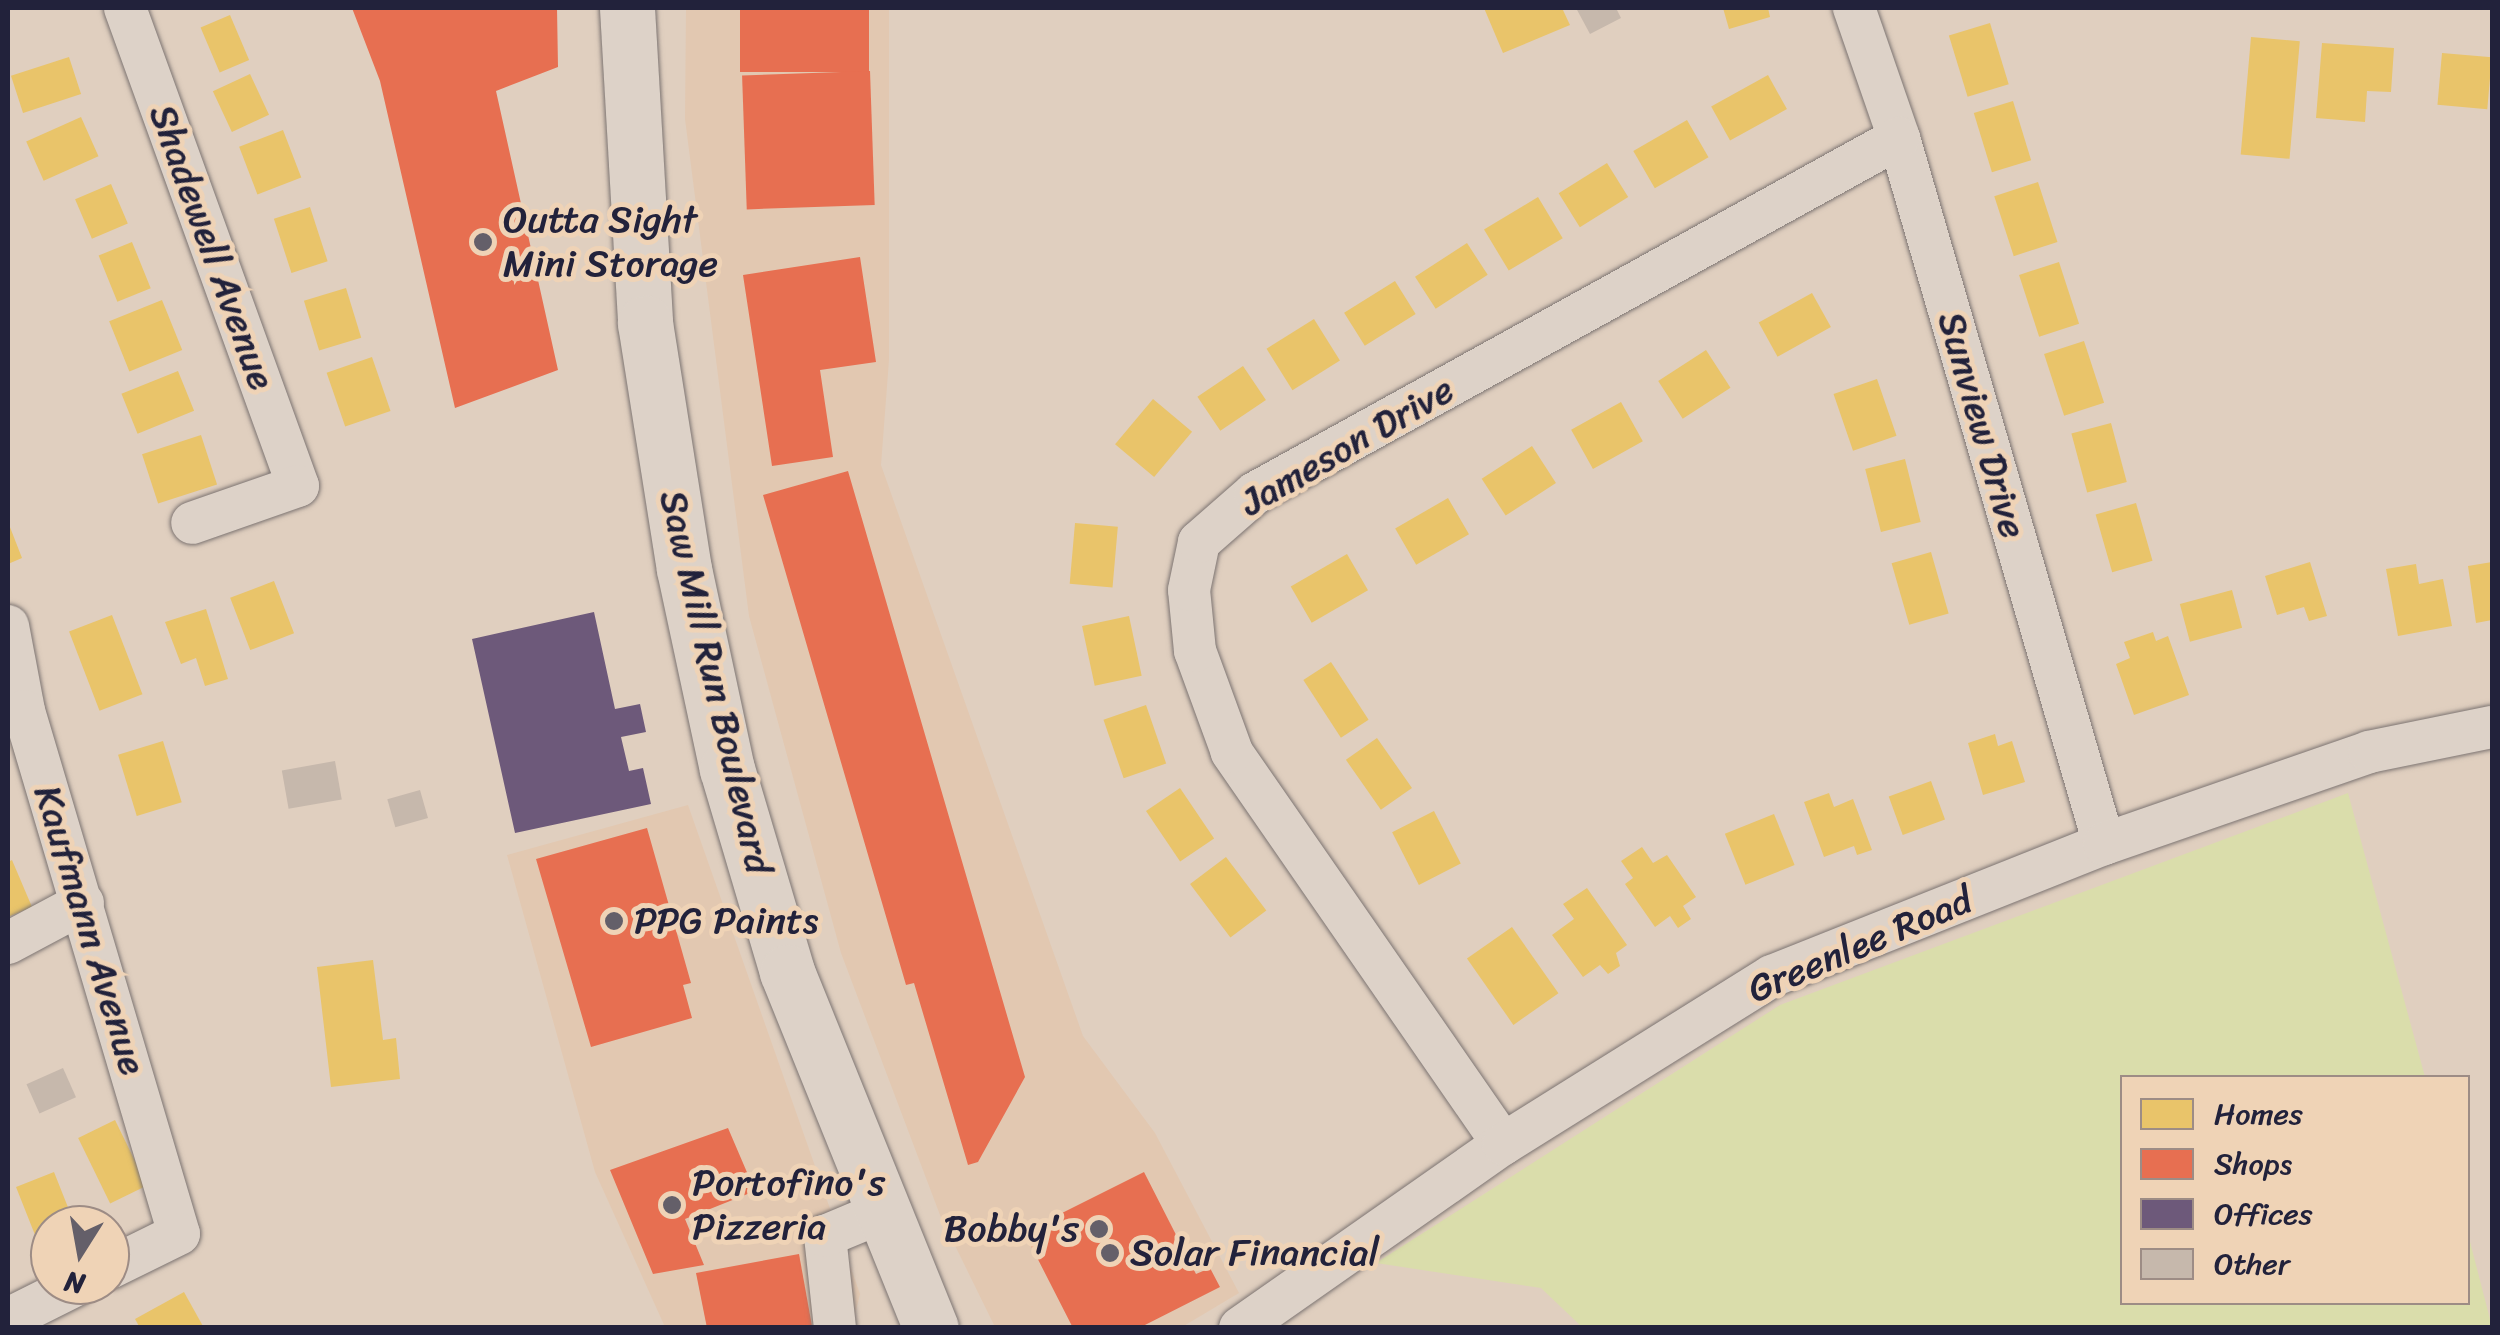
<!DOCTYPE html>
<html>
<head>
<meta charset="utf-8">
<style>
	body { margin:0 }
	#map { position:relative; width:2500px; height:1335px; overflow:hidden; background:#e0cfbf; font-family:Sriracha,sans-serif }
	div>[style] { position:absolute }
	.built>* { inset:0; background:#e2c8b1 }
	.green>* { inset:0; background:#daddab }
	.homes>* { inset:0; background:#e9c46a; transform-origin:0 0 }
	.shops>* { inset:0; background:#e76f51; transform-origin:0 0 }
	.offices>* { inset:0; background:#6d597a }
	.building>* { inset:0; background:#c6b8ac; transform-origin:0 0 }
	.roads { filter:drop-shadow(0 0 2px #7c7472) drop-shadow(0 0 2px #7c7472) }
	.minor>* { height:42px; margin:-21px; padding:0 21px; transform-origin:21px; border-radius:21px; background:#ddd2c8 }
	.highway>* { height:55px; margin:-27.5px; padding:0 27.5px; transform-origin:27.5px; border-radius:27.5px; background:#ddd2c8 }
	.dots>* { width:28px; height:28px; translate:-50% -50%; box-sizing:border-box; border:5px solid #efd3b6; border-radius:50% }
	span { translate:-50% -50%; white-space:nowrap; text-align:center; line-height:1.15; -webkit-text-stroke:10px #efd3b6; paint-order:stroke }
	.poi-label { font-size:38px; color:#22223b }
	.left { translate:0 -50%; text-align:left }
	.right { translate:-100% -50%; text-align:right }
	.street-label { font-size:38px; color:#22223b }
	.frame { position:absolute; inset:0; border:10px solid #22223b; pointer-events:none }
	.legend { position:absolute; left:2120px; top:1075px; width:350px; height:230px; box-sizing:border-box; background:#efd3b6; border:2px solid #9d8c85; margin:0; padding:12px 18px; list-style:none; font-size:30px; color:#22223b }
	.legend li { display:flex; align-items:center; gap:20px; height:50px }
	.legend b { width:50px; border:2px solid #9d8c85 }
	.north { position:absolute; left:30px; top:1205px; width:100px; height:100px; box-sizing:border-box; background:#efd3b6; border:2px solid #9d8c85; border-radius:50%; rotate:191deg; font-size:28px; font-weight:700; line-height:40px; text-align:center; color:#22223b }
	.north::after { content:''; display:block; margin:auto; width:35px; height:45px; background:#645f69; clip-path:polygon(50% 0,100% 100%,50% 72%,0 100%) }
</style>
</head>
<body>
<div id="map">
	<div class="built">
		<i style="clip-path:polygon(686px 8px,889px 8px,889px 360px,881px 465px,1083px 1036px,1155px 1133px,1239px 1293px,1182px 1327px,995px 1327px,940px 1215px,841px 953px,749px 616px,685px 119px)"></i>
		<i style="clip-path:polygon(688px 805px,860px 1294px,852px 1327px,665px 1327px,595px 1172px,507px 855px)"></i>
	</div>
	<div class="green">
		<i style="clip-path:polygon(2348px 793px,2425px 1077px,2122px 1078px,2122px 1302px,2468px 1302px,2468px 1234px,2492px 1327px,1582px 1327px,1541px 1288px,1376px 1263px,1780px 1005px)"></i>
	</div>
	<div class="homes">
		<i style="clip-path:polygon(1484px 8px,1562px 8px,1570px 25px,1503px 53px)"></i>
		<i style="clip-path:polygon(1723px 8px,1768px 8px,1770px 17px,1729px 29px)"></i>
		<i style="left:230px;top:15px;width:49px;height:32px;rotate:67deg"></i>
		<i style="left:1990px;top:23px;width:64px;height:43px;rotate:73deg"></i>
		<i style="left:2251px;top:37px;width:49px;height:118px;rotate:5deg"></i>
		<i style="clip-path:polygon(2322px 43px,2394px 48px,2391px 92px,2367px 91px,2365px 122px,2316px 118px)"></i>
		<i style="left:2442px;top:53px;width:50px;height:52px;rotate:5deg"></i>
		<i style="left:69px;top:57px;width:39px;height:61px;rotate:72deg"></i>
		<i style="left:250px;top:74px;width:45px;height:41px;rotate:65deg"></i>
		<i style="left:1768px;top:75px;width:39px;height:65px;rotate:61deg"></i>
		<i style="left:2013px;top:101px;width:62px;height:41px;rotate:73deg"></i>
		<i style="left:81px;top:117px;width:43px;height:60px;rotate:66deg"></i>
		<i style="left:1687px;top:120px;width:43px;height:62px;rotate:60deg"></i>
		<i style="left:283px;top:130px;width:51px;height:47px;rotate:69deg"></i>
		<i style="left:1607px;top:163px;width:40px;height:57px;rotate:58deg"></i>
		<i style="left:2038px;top:182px;width:63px;height:46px;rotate:72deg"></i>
		<i style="left:111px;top:184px;width:43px;height:39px;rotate:67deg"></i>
		<i style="left:1538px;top:197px;width:48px;height:63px;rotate:59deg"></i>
		<i style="left:310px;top:207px;width:57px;height:38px;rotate:72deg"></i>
		<i style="left:132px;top:242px;width:50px;height:36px;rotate:68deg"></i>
		<i style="left:1467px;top:243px;width:38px;height:62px;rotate:57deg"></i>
		<i style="left:2059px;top:262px;width:65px;height:42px;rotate:72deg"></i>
		<i style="left:1395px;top:281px;width:39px;height:60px;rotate:58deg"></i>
		<i style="left:346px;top:288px;width:52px;height:44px;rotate:73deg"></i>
		<i style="left:1812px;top:293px;width:39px;height:61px;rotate:61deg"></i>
		<i style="left:162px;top:300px;width:54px;height:57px;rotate:68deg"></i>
		<i style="left:1314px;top:319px;width:49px;height:56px;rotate:58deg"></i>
		<i style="left:2084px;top:341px;width:65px;height:42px;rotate:72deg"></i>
		<i style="left:1706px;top:350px;width:45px;height:57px;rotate:57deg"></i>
		<i style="left:372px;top:357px;width:57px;height:48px;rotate:71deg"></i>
		<i style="left:1243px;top:366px;width:41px;height:55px;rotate:56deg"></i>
		<i style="left:178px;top:371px;width:43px;height:61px;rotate:68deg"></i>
		<i style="left:1877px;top:379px;width:60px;height:46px;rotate:71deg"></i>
		<i style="left:1153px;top:399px;width:51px;height:59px;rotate:40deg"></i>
		<i style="left:1621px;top:402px;width:45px;height:57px;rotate:61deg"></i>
		<i style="left:2111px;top:423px;width:61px;height:41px;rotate:75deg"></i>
		<i style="left:201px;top:435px;width:52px;height:62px;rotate:72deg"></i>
		<i style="left:1532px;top:446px;width:44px;height:60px;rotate:57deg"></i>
		<i style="left:1905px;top:459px;width:65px;height:41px;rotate:76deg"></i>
		<i style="left:1448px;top:498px;width:42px;height:61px;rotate:60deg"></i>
		<i style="left:2136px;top:503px;width:60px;height:42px;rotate:74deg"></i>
		<i style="clip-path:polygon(8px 522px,22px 558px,8px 564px)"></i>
		<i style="left:1075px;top:523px;width:43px;height:61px;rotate:5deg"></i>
		<i style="left:1931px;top:552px;width:64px;height:41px;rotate:74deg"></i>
		<i style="left:1347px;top:554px;width:42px;height:65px;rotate:60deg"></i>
		<i style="clip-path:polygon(2310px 562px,2327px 616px,2309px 621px,2304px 607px,2277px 615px,2265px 576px)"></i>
		<i style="clip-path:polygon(2492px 562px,2492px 620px,2476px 623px,2468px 566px)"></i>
		<i style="clip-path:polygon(2416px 564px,2419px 584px,2443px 579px,2452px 626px,2398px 636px,2386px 569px)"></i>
		<i style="left:274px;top:581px;width:56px;height:47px;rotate:69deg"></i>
		<i style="left:2232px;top:590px;width:39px;height:54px;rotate:75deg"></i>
		<i style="clip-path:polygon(206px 609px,228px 679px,205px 686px,196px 658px,181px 664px,165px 622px)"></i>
		<i style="left:112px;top:615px;width:85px;height:46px;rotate:69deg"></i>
		<i style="left:1129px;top:616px;width:61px;height:48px;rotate:78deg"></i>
		<i style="clip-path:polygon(2153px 632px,2156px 641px,2168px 636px,2189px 695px,2134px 715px,2116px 664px,2130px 658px,2124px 642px)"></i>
		<i style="left:1331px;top:662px;width:69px;height:33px;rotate:57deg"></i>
		<i style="left:1146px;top:705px;width:62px;height:45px;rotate:71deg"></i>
		<i style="clip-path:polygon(1995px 734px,1998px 746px,2012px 741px,2025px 782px,1983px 795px,1968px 743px)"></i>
		<i style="left:1377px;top:738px;width:61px;height:38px;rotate:55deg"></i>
		<i style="left:163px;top:741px;width:64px;height:47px;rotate:73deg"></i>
		<i style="left:1931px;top:781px;width:41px;height:45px;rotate:70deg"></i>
		<i style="left:1180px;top:788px;width:61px;height:41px;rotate:56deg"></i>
		<i style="clip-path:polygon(1829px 793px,1834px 807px,1853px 799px,1872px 850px,1857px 855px,1854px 846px,1824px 857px,1804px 802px)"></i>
		<i style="left:1434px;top:811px;width:59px;height:47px;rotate:63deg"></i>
		<i style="left:1774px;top:814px;width:55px;height:53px;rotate:68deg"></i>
		<i style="clip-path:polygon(1642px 847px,1653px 863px,1667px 855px,1696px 897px,1683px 906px,1691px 919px,1678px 928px,1670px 916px,1655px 927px,1625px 884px,1633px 878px,1621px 861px)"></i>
		<i style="left:1226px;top:857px;width:67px;height:45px;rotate:53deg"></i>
		<i style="clip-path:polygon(12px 860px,32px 907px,8px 917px,8px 862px)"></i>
		<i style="clip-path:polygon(1587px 888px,1627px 945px,1616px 953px,1620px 966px,1608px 974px,1600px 965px,1583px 977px,1552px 935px,1574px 919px,1563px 904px)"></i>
		<i style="left:1512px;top:927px;width:81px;height:55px;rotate:55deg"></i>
		<i style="clip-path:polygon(373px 960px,383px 1040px,396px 1038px,400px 1079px,331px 1087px,317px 967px)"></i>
		<i style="left:115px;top:1120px;width:73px;height:41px;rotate:64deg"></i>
		<i style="clip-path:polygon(54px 1172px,75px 1225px,50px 1225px,50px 1240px,39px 1245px,16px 1187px)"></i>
		<i style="clip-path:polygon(184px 1292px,204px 1328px,140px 1328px,135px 1319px)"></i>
	</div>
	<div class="shops">
		<i style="clip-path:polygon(352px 8px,557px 8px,558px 67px,496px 91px,558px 370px,455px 408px,380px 81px)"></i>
		<i style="left:740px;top:8px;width:129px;height:64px"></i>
		<i style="left:870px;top:71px;width:134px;height:128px;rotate:88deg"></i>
		<i style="clip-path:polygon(860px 257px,876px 362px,820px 370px,833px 457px,772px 466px,743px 275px)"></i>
		<i style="clip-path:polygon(848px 471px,1025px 1077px,978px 1162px,968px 1165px,914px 983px,906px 985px,763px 495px)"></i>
		<i style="clip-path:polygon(647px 828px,691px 983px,683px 985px,692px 1018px,591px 1047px,536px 859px)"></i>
		<i style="clip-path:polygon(728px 1128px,755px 1191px,685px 1219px,704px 1265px,653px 1274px,610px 1170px)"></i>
		<i style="clip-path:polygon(1144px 1172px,1196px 1274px,1210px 1268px,1220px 1287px,1139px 1328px,1073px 1328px,1024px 1232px)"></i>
		<i style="clip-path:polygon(799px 1254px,812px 1326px,707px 1328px,696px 1273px)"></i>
	</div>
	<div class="offices">
		<i style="clip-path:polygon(594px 612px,615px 709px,640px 704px,646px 732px,621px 737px,629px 771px,643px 768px,651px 804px,515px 833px,472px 639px)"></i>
	</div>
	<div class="building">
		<i style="clip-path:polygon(1576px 8px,1616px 8px,1621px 18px,1590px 34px)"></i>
		<i style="left:335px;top:761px;width:39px;height:54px;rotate:80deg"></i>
		<i style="left:420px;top:790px;width:29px;height:34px;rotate:74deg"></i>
		<i style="left:63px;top:1068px;width:32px;height:40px;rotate:66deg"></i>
	</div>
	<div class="roads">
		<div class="minor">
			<i style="left:125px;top:8px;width:508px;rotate:70.1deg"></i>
			<i style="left:298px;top:486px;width:112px;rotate:160.8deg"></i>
			<i style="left:1854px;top:8px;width:138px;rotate:70.9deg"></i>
			<i style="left:1899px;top:138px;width:735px;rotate:73.81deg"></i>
			<i style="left:8px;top:626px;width:86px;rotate:79.3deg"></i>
			<i style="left:24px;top:711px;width:545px;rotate:73.49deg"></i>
			<i style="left:179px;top:1234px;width:77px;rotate:153.8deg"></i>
			<i style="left:8px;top:943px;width:85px;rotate:-28.1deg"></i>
			<i style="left:1503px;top:1144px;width:477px;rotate:-124.7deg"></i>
			<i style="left:1232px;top:752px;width:108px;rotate:-110.1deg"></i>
			<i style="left:1195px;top:651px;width:61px;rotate:-95.6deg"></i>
			<i style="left:1189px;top:590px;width:49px;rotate:-78.2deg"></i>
			<i style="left:1199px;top:542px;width:74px;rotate:-41.2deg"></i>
			<i style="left:1255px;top:493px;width:735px;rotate:-28.87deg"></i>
			<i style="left:8px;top:1319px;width:76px;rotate:-26.6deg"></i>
			<i style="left:835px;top:1328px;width:93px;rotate:-96.2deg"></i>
			<i style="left:825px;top:1236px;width:60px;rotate:-22.7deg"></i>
			<i style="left:1240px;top:1328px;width:321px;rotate:-35deg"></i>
			<i style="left:1503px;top:1144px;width:317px;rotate:-32deg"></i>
			<i style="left:1772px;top:976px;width:357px;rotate:-21.7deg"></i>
			<i style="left:2104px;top:844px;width:281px;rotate:-19.1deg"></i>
			<i style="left:2369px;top:752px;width:126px;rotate:-11.5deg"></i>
		</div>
		<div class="highway">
			<i style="left:627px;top:8px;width:316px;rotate:86.7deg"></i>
			<i style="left:645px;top:323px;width:249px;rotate:81deg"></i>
			<i style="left:684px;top:569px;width:205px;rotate:77.9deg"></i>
			<i style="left:727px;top:769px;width:212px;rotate:73.5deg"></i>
			<i style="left:787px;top:972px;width:384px;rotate:68deg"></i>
		</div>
	</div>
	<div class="dots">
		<i style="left:483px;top:242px;background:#645f69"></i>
		<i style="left:614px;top:921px;background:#645f69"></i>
		<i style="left:672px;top:1205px;background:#645f69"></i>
		<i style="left:1099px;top:1229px;background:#645f69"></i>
		<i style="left:1110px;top:1253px;background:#645f69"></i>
	</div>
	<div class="poi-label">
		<span class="left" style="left:503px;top:242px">Outta Sight<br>Mini Storage</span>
		<span class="left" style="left:634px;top:921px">PPG Paints</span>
		<span class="left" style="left:692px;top:1205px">Portofino's<br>Pizzeria</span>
		<span class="right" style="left:1079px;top:1229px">Bobby's</span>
		<span class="left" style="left:1130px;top:1253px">Solar Financial</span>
	</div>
	<div class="street-label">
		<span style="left:212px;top:247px;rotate:70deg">Shadewell Avenue</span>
		<span style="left:1982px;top:425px;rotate:74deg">Sunview Drive</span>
		<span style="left:1347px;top:446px;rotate:-30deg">Jameson Drive</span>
		<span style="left:716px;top:682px;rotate:77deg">Saw Mill Run Boulevard</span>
		<span style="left:90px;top:930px;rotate:73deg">Kaufmann Avenue</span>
		<span style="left:1860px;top:945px;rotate:-23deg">Greenlee Road</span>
	</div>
	<div class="frame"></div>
	<ul class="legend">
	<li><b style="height:28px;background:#e9c46a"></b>Homes</li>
	<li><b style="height:28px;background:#e76f51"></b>Shops</li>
	<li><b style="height:28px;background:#6d597a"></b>Offices</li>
	<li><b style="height:28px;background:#c6b8ac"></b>Other</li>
	</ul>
	<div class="north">N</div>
</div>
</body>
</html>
